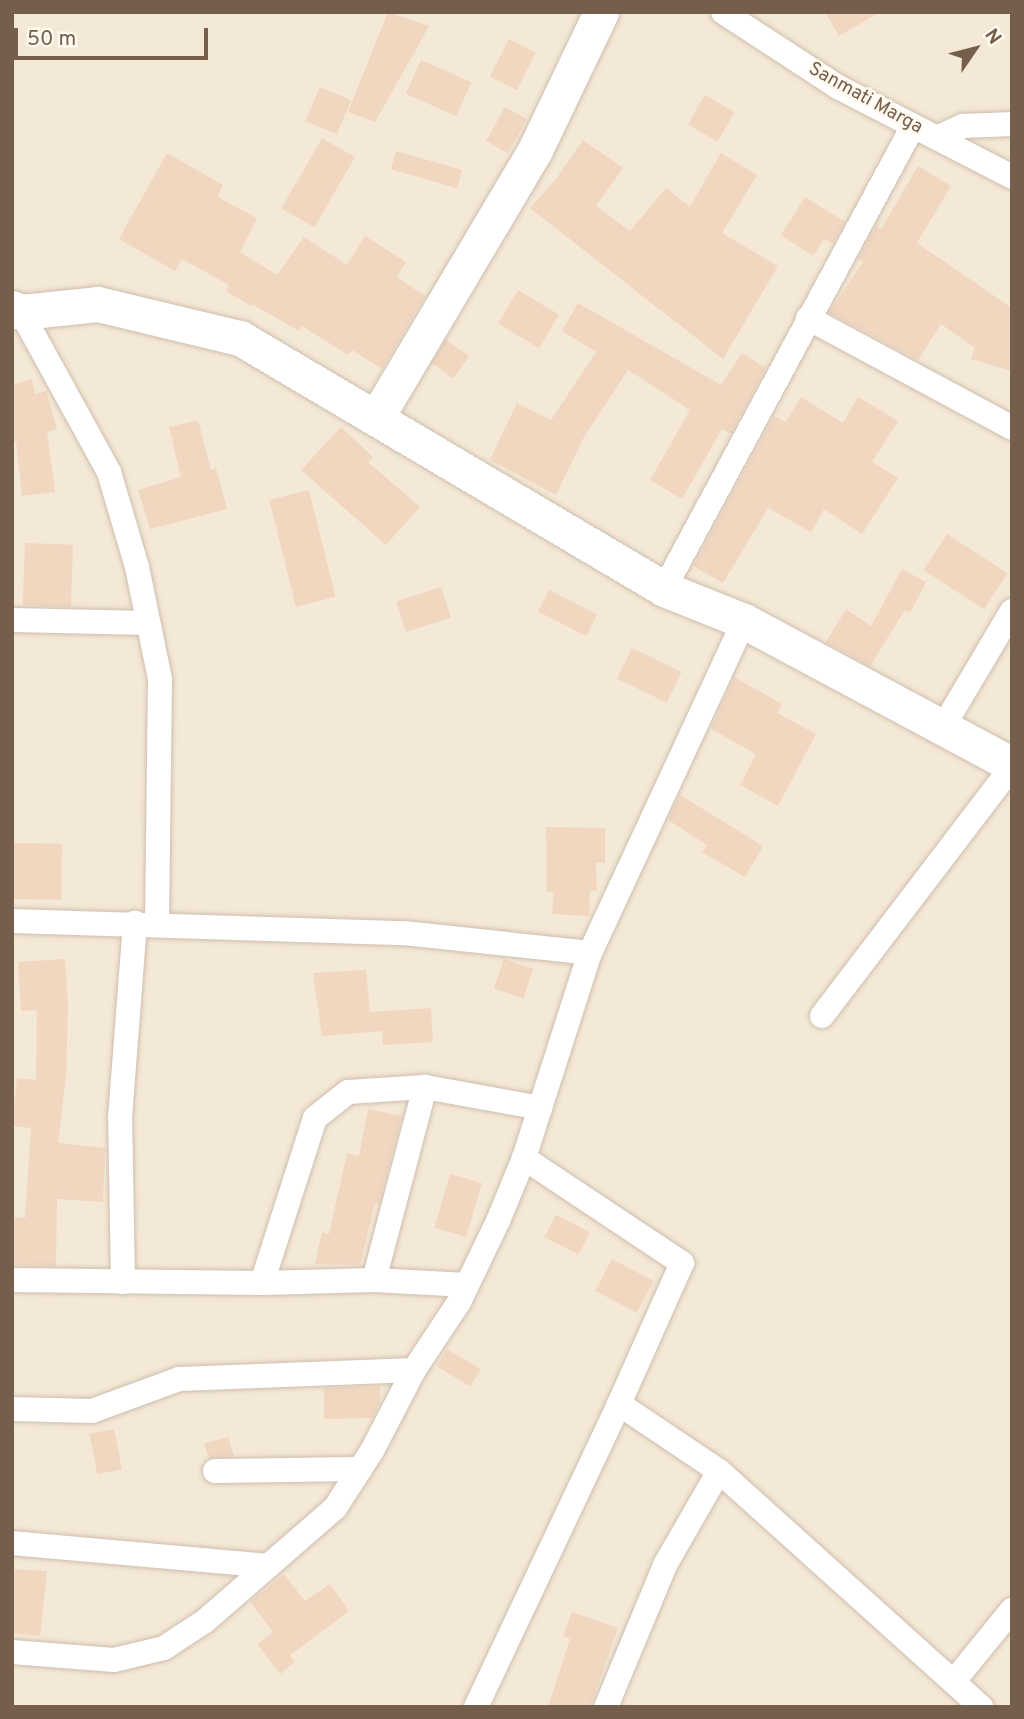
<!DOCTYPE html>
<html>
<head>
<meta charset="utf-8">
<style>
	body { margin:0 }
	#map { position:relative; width:1024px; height:1719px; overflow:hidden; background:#fcf6e8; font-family:Overpass,sans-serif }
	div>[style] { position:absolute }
	.residential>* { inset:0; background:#f4e8d6; transform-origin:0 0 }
	.building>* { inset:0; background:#f1d7c0; transform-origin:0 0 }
	.roads { filter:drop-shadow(0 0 2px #cebeae) drop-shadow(0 0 2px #cebeae) }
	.street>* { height:24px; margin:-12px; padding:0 12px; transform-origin:12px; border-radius:12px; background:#fff }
	.secondary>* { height:35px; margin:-17.5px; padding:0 17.5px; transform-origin:17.5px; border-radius:17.5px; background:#fff }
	span { translate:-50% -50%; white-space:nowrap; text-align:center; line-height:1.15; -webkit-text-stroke:5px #fff9ee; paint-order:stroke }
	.street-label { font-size:19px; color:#765e4c }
	.frame { position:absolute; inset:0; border:14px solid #765e4c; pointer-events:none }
	.north { position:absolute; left:940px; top:14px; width:70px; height:70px; -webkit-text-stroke:5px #fff9ee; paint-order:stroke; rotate:55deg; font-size:19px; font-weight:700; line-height:28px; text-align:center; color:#765e4c }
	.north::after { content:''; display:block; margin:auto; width:24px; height:32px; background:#765e4c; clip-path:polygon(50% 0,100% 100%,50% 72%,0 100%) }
	.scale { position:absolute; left:14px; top:28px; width:194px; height:32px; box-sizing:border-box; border:4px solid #765e4c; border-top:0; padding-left:9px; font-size:21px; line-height:24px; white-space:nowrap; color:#765e4c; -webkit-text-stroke:5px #fff9ee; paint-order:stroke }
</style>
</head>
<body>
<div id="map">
	<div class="residential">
		<i style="left:12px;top:12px;width:1000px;height:1695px"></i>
	</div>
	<div class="building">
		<i style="clip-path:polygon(388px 12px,429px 26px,375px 122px,348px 112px)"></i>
		<i style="clip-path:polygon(825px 12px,880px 12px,839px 36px)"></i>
		<i style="left:509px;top:39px;width:30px;height:42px;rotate:27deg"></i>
		<i style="left:421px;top:60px;width:55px;height:37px;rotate:24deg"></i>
		<i style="left:320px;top:87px;width:34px;height:37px;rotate:23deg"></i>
		<i style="left:705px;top:95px;width:34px;height:34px;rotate:30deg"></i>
		<i style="left:505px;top:107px;width:25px;height:39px;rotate:29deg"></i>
		<i style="left:322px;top:138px;width:38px;height:81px;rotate:30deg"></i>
		<i style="clip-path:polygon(583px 140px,623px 168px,596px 206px,630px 231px,666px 188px,690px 207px,721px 153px,757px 175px,722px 233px,778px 266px,723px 359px,530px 208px,556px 179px)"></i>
		<i style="left:396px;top:151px;width:69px;height:19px;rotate:16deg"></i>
		<i style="clip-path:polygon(167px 153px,223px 185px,217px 197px,257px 218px,240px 252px,277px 275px,304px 237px,347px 265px,365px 236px,406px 262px,397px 277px,425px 296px,382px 369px,352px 350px,348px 355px,302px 326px,299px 331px,252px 304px,251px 306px,226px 291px,229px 285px,182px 259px,175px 271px,119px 239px)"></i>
		<i style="clip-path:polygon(918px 166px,951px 186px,917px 243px,1012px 308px,1012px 371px,971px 359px,975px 348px,941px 324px,918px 360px,829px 313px,863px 262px,858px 259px,876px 226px,881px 229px)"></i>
		<i style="clip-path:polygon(805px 197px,845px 222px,833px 244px,824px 239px,813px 256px,781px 235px)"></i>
		<i style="left:518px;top:290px;width:48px;height:39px;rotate:31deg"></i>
		<i style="clip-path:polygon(578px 303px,721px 385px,742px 353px,766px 368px,731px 434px,722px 429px,682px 499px,650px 480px,690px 410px,628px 370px,584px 437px,556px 495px,490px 460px,517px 403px,551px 420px,596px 352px,562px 331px)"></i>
		<i style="left:446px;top:340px;width:28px;height:27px;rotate:35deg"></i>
		<i style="clip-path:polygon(32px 379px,35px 394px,46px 391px,57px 429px,47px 432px,55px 492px,22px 496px,16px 441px,12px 442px,12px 385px)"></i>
		<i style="clip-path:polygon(801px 397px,843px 423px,858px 397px,898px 421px,872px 462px,898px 478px,862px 534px,824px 509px,811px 532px,768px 508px,723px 583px,693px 566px,774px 416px,786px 422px)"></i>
		<i style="clip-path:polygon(198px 420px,211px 470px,216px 468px,227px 509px,150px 529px,138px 490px,181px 477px,169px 427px)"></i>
		<i style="clip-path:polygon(341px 427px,373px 457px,368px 462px,420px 507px,386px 545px,301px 470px)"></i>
		<i style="left:309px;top:490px;width:110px;height:41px;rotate:76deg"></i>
		<i style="left:947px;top:534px;width:72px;height:43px;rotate:33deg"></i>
		<i style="left:25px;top:543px;width:48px;height:62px;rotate:2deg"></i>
		<i style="clip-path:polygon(902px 569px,926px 582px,910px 613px,905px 610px,870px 666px,826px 642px,846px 609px,871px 626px)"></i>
		<i style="left:441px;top:587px;width:32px;height:47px;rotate:72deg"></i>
		<i style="left:549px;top:590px;width:54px;height:24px;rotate:27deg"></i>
		<i style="left:632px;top:648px;width:55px;height:34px;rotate:26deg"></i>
		<i style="clip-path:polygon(734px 677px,782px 704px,777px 713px,816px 734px,778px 806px,740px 785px,756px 754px,711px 729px)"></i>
		<i style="clip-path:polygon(680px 795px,763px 846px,745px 877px,702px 852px,707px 845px,668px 820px)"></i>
		<i style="clip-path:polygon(546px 827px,605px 828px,605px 863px,596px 863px,597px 891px,590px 891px,589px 916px,552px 914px,554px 892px,547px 892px)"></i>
		<i style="left:14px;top:843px;width:48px;height:56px;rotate:1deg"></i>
		<i style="clip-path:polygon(65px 959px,68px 1007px,66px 1076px,58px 1143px,105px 1148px,103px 1202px,57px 1199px,56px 1266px,16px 1265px,12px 1262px,12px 1217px,25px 1218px,31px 1128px,12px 1126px,17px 1078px,36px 1080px,37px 1010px,21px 1011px,18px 962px)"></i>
		<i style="left:504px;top:959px;width:31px;height:31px;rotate:19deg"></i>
		<i style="clip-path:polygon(366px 970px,370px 1012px,431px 1008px,433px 1042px,383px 1045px,382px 1031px,322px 1036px,313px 973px)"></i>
		<i style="clip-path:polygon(368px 1109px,402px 1116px,379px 1204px,375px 1203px,360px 1265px,315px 1264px,322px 1232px,329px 1234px,347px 1153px,359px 1156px)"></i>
		<i style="left:450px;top:1174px;width:33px;height:56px;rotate:16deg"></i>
		<i style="left:556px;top:1215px;width:38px;height:25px;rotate:27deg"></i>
		<i style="left:612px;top:1259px;width:47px;height:36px;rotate:28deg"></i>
		<i style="left:447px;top:1349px;width:39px;height:20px;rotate:31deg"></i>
		<i style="clip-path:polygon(380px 1386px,380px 1403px,372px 1418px,324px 1419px,324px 1388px)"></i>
		<i style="left:114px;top:1429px;width:41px;height:25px;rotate:79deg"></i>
		<i style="clip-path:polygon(228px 1437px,234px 1456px,209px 1458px,204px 1444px)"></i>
		<i style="clip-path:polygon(12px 1569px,47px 1571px,40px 1636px,12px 1633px)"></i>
		<i style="clip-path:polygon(284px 1574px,305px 1601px,330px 1584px,349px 1611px,290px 1655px,295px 1662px,280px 1674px,257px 1644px,273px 1632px,250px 1602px)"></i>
		<i style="clip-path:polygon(572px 1612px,618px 1628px,590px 1707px,548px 1707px,570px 1639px,563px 1636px)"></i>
	</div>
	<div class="roads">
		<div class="street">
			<i style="left:723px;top:12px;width:137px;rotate:33.1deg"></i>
			<i style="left:838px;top:87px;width:196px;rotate:27.3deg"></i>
			<i style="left:937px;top:138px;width:29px;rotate:-25deg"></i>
			<i style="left:963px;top:126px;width:49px;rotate:-2.3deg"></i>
			<i style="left:21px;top:312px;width:183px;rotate:61.2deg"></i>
			<i style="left:109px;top:472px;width:99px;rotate:73.6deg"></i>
			<i style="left:137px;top:567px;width:114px;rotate:78.4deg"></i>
			<i style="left:160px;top:679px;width:245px;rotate:90.7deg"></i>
			<i style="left:808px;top:318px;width:232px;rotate:28.3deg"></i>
			<i style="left:664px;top:589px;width:526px;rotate:-61.73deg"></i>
			<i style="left:12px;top:620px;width:136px;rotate:1.3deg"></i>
			<i style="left:943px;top:727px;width:135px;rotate:-59.3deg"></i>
			<i style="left:12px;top:921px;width:392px;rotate:1.8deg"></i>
			<i style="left:404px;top:933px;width:187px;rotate:6.1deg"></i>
			<i style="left:822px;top:1016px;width:313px;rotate:-52.7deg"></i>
			<i style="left:12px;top:1280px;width:250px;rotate:0.7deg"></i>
			<i style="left:262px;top:1283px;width:112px;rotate:-1.5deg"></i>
			<i style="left:374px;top:1280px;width:93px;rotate:3.1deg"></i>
			<i style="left:374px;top:1280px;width:200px;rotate:-75.2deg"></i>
			<i style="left:123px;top:1282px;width:164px;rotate:-91deg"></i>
			<i style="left:120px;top:1118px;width:196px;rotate:-85.6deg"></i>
			<i style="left:262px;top:1283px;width:173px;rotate:-72.2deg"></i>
			<i style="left:315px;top:1118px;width:42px;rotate:-38.2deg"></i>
			<i style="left:348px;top:1092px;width:77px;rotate:-3.7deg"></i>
			<i style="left:425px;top:1087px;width:117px;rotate:10.3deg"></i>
			<i style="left:619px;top:1404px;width:120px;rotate:33.8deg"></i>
			<i style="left:719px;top:1471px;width:353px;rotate:42deg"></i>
			<i style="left:12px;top:1409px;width:80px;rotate:1.4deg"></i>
			<i style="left:92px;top:1411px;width:93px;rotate:-20.2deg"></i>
			<i style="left:179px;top:1379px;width:235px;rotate:-2.2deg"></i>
			<i style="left:215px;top:1471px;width:145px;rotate:-0.8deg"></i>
			<i style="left:12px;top:1543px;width:257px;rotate:5.1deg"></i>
			<i style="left:12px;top:1652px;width:102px;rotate:4.5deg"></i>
			<i style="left:114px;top:1660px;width:51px;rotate:-13.5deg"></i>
			<i style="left:164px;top:1648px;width:49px;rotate:-33.4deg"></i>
			<i style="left:205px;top:1621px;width:172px;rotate:-41deg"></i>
			<i style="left:335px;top:1508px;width:70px;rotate:-57.2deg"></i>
			<i style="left:373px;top:1449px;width:89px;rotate:-62.6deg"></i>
			<i style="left:414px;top:1370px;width:82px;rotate:-56.5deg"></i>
			<i style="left:459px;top:1302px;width:90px;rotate:-64.3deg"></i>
			<i style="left:498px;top:1221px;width:68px;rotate:-67.6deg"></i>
			<i style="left:524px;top:1158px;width:215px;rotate:-72.2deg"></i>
			<i style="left:590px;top:953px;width:366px;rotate:-65.1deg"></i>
			<i style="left:954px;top:1681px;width:92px;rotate:-50.8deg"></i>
			<i style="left:476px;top:1707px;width:335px;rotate:-64.7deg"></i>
			<i style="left:619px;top:1404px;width:154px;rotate:-65.9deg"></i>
			<i style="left:682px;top:1263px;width:190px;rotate:-146.4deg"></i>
			<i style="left:606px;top:1707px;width:154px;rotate:-67.4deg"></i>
			<i style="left:665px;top:1565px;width:108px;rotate:-60.1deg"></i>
		</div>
		<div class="secondary">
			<i style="left:12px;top:308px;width:10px;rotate:24deg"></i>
			<i style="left:21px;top:312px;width:77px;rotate:-5.9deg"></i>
			<i style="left:98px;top:304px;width:146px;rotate:13.5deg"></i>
			<i style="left:240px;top:338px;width:493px;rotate:30.6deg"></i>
			<i style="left:664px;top:589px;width:86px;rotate:21.8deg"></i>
			<i style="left:744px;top:621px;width:304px;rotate:28.2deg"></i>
			<i style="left:376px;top:418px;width:312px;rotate:-59.3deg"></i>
			<i style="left:535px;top:150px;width:153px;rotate:-64.4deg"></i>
		</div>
	</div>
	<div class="street-label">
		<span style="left:865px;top:99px;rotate:29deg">Sanmati Marga</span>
	</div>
	<div class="frame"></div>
	<div class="north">N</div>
	<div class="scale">50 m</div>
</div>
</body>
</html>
